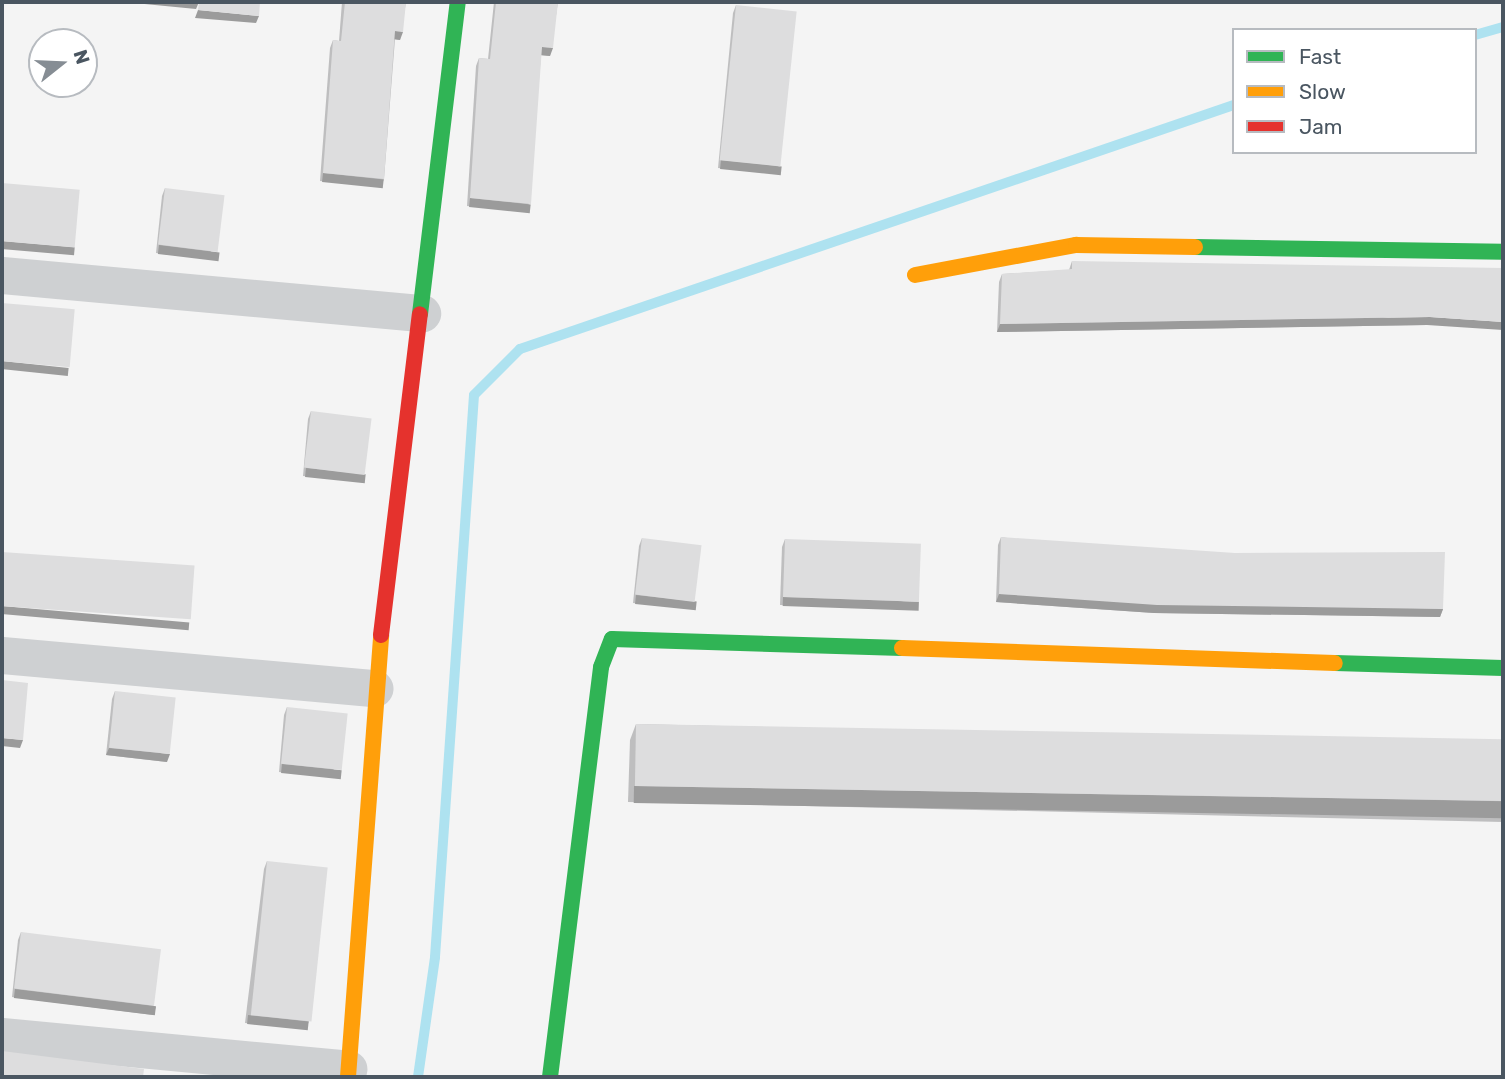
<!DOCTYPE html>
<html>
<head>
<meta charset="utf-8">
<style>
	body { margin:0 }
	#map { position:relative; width:1505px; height:1079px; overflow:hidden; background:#f4f4f4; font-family:Rubik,sans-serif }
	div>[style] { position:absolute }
	.stream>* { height:10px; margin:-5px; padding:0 5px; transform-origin:5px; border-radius:5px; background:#aee2f0 }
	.street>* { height:37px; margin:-18.5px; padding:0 18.5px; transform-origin:18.5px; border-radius:18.5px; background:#ced0d2 }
	.fast>* { height:16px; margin:-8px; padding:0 8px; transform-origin:8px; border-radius:8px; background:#30b455 }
	.slow>* { height:16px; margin:-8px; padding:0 8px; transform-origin:8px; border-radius:8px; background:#ff9f0a }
	.jam>* { height:16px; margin:-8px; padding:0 8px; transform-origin:8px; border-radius:8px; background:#e5322d }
	.wall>* { inset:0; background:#bebebf }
	.shaded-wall>* { inset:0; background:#9b9b9b; transform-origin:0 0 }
	.building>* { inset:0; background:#ddddde; transform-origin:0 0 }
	span { translate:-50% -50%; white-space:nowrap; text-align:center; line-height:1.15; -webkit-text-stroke:5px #fff; paint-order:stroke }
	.frame { position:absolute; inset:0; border:4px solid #4a5661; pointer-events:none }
	.legend { position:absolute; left:1232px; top:28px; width:245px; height:126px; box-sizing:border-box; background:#fff; border:2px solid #b7bbc0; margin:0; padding:9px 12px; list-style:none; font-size:21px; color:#4a5661 }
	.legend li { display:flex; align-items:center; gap:14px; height:35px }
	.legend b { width:35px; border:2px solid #b7bbc0 }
	.north { position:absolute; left:28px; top:28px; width:70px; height:70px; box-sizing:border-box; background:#fff; border:2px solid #b7bbc0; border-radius:50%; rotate:72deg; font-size:19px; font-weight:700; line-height:28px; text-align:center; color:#4a5661 }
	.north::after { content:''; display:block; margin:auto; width:24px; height:32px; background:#868d94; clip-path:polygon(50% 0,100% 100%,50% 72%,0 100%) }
</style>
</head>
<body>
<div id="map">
	<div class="stream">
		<i style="left:1475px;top:35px;width:29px;rotate:-16deg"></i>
		<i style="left:418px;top:1077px;width:121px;rotate:-81.9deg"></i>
		<i style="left:435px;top:957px;width:563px;rotate:-86.03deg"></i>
		<i style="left:474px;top:395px;width:65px;rotate:-45deg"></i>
		<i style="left:520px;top:349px;width:755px;rotate:-18.87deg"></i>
	</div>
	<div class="street">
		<i style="left:2px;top:275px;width:422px;rotate:5.2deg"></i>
		<i style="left:2px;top:655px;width:374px;rotate:5.1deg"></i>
		<i style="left:2px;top:1036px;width:348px;rotate:5.4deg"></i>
	</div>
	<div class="fast">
		<i style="left:1195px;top:247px;width:308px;rotate:0.9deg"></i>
		<i style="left:420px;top:314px;width:314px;rotate:-83.1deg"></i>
		<i style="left:1335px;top:663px;width:168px;rotate:1.7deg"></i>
		<i style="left:550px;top:1077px;width:413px;rotate:-82.9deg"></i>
		<i style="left:601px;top:667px;width:30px;rotate:-69deg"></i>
		<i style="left:612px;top:639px;width:290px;rotate:1.8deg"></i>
	</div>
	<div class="slow">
		<i style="left:915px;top:275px;width:164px;rotate:-10.6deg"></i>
		<i style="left:1076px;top:245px;width:119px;rotate:1deg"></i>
		<i style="left:902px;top:648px;width:433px;rotate:2deg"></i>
		<i style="left:348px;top:1077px;width:443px;rotate:-85.7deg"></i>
	</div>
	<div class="jam">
		<i style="left:381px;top:635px;width:323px;rotate:-83.1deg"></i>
	</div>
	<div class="wall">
		<i style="clip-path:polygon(342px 2px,406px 2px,400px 40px,395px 39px,384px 179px,381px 187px,320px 181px,330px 48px,333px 40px,339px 41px)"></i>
		<i style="clip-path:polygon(494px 2px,558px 2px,550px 56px,541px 55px,528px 212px,467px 206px,476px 66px,479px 58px,488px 59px)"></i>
		<i style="clip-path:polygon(736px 5px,779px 174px,718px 168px,733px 13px)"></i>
		<i style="clip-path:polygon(165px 188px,217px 260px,156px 253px,162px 196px)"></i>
		<i style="clip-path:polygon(1072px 261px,1427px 325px,997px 332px,999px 282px,1002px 274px,1069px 270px)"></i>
		<i style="clip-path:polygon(311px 411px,364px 482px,303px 476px,308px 419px)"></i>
		<i style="clip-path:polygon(1001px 537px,1443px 609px,1440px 617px,1154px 613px,996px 602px,998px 545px)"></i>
		<i style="clip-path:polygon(642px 538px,694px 609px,633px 603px,639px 546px)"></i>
		<i style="clip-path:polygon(785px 539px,916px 609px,780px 605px,782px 547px)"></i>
		<i style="clip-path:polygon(115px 691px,167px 762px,106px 755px,112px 699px)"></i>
		<i style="clip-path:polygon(287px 707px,340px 778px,279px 772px,284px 715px)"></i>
		<i style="clip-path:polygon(636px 724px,1503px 744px,1503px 822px,628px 802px,630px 740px)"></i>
		<i style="clip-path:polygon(267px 861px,309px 1021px,306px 1029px,245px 1023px,264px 869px)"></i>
		<i style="clip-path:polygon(21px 932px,156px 1007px,153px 1015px,12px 997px,18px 940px)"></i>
	</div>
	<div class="shaded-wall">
		<i style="clip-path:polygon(124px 2px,199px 2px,196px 9px)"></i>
		<i style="clip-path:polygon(198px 10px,259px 16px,256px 23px,195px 18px)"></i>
		<i style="clip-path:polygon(395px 31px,403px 32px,400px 40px,392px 39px)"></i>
		<i style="clip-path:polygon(542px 47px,553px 48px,550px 56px,539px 55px)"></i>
		<i style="left:721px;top:160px;width:61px;height:9px;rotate:6deg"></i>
		<i style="left:323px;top:173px;width:61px;height:9px;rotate:6deg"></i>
		<i style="left:470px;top:198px;width:61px;height:9px;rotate:6deg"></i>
		<i style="left:2px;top:241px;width:73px;height:8px;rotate:5deg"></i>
		<i style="left:159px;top:245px;width:61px;height:9px;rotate:7deg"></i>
		<i style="clip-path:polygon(1430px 317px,1503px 322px,1503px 330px,1427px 325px,997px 332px,1000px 324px)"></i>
		<i style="left:2px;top:361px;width:67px;height:8px;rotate:6deg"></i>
		<i style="left:306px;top:468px;width:60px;height:9px;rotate:6deg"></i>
		<i style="clip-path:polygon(999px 594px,1443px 609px,1440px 617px,1154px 613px,996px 602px)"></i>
		<i style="left:636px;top:595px;width:61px;height:9px;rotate:6deg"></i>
		<i style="left:783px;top:597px;width:136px;height:9px;rotate:2deg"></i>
		<i style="left:2px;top:606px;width:188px;height:8px;rotate:5deg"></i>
		<i style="clip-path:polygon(2px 738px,23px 740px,20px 748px,2px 746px)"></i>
		<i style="clip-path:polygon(109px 748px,170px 754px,167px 762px,106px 755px)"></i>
		<i style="left:282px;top:764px;width:60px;height:9px;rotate:6deg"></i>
		<i style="left:634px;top:786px;width:869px;height:17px;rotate:1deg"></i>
		<i style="left:15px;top:989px;width:142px;height:9px;rotate:7deg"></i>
		<i style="left:248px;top:1015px;width:61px;height:9px;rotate:6deg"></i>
	</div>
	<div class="building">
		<i style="clip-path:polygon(199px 2px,260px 2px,259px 16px,198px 10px)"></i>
		<i style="clip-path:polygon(345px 2px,406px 2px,403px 32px,395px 31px,384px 179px,323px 173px,333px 40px,341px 41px)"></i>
		<i style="clip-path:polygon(496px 2px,558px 2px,553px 48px,542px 47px,531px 204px,470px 198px,479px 58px,490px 59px)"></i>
		<i style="left:736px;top:5px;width:61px;height:156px;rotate:6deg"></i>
		<i style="left:2px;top:183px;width:78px;height:58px;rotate:5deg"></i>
		<i style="left:165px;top:188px;width:60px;height:57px;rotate:7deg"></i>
		<i style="clip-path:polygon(1072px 261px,1503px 268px,1503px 322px,1430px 317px,1000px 324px,1002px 274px,1072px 269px)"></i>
		<i style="left:2px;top:303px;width:73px;height:58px;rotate:5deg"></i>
		<i style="left:311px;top:411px;width:61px;height:57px;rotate:7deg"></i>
		<i style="clip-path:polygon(1001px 537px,1235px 553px,1445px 552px,1443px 609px,1157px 605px,999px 594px)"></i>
		<i style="left:642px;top:538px;width:60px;height:57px;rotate:7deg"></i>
		<i style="left:785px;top:539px;width:136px;height:58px;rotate:2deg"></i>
		<i style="left:2px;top:552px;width:193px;height:54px;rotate:4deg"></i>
		<i style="clip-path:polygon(2px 680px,28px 683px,23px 740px,2px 738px)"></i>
		<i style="left:115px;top:691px;width:61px;height:57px;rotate:6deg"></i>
		<i style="left:287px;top:707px;width:61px;height:57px;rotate:6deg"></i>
		<i style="left:636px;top:724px;width:867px;height:62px;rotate:1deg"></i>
		<i style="left:267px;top:861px;width:61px;height:155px;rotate:6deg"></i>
		<i style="left:21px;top:932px;width:141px;height:57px;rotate:7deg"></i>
		<i style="clip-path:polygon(2px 1051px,144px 1069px,143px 1077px,2px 1077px)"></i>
	</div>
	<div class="frame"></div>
	<ul class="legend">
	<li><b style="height:9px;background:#30b455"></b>Fast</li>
	<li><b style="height:9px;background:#ff9f0a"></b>Slow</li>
	<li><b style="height:9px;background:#e5322d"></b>Jam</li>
	</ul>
	<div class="north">N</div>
</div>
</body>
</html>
